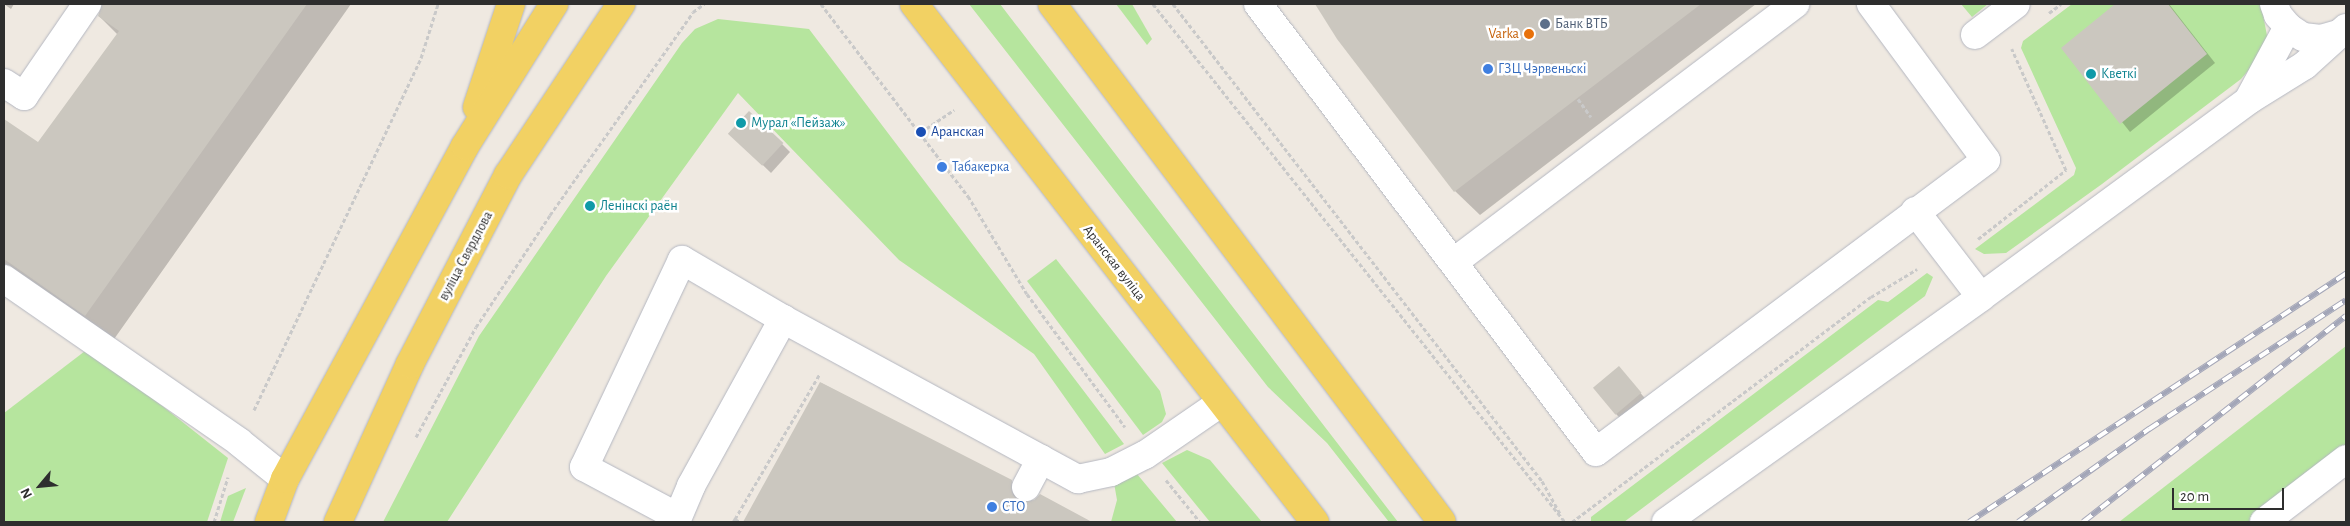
<!DOCTYPE html>
<html>
<head>
<meta charset="utf-8">
<style>
	body { margin:0 }
	#map { position:relative; width:2350px; height:526px; overflow:hidden; background:#efe9e1; font-family:"Alegreya Sans",sans-serif }
	div>[style] { position:absolute }
	.green>* { inset:0; background:#b6e59e }
	.shadow>* { inset:0; background:#0003 }
	.building>* { inset:0; background:#cbc7bf; transform-origin:0 0 }
	.path>* { height:3px; margin-top:-1.5px; transform-origin:0; background:repeating-linear-gradient(90deg,#c9c9c9 0 4px,transparent 0 6.5px) }
	.roads { filter:drop-shadow(0 0 1px #b4b7c1) drop-shadow(0 0 1px #b4b7c1) }
	.minor>* { height:28px; margin:-14px; padding:0 14px; transform-origin:14px; border-radius:14px; background:#fff }
	.major>* { height:28px; margin:-14px; padding:0 14px; transform-origin:14px; border-radius:14px; background:#f2d163 }
	.rail>* { height:5.5px; margin-top:-2.75px; transform-origin:0; background:repeating-linear-gradient(90deg,#fff 0 11px,#a3a6b8 0 22px); box-sizing:border-box; border-block:1px solid #a3a6b8 }
	.dots>* { width:14px; height:14px; translate:-50% -50%; box-sizing:border-box; border:2px solid #fff; border-radius:50% }
	span { translate:-50% -50%; white-space:nowrap; text-align:center; line-height:1.15; -webkit-text-stroke:5px #fff; paint-order:stroke }
	.service-label { font-size:14px; color:#4e5e75 }
	.left { translate:0 -50%; text-align:left }
	.food-label { font-size:14px; color:#c56008 }
	.right { translate:-100% -50%; text-align:right }
	.shop-label { font-size:14px; color:#366cbe }
	.culture-label { font-size:14px; color:#0d838f }
	.transit-label { font-size:14px; color:#164399 }
	.street-label { font-size:14px; color:#2e2e2e }
	.frame { position:absolute; inset:0; border:5px solid #2e2e2e; pointer-events:none }
	.north { position:absolute; left:15px; top:461px; width:50px; height:50px; -webkit-text-stroke:4px #fff; paint-order:stroke; rotate:242deg; font-size:14px; font-weight:700; line-height:20px; text-align:center; color:#2e2e2e }
	.north::after { content:''; display:block; margin:auto; width:18px; height:22px; background:#2e2e2e; clip-path:polygon(50% 0,100% 100%,50% 72%,0 100%) }
	.scale { position:absolute; left:2172px; top:488px; width:112px; height:22px; box-sizing:border-box; border:2px solid #2e2e2e; border-top:0; padding-left:6px; font-size:15px; line-height:18px; white-space:nowrap; color:#2e2e2e; -webkit-text-stroke:4px #fff; paint-order:stroke }
</style>
</head>
<body>
<div id="map">
	<div class="green">
		<i style="clip-path:polygon(969px 4px,1000px 4px,1398px 522px,1389px 522px,1327px 443px,1268px 387px)"></i>
		<i style="clip-path:polygon(1116px 4px,1132px 4px,1152px 39px,1147px 45px)"></i>
		<i style="clip-path:polygon(1961px 4px,1988px 4px,1972px 17px)"></i>
		<i style="clip-path:polygon(2072px 4px,2261px 4px,2268px 41px,2259px 58px,2241px 79px,2102px 184px,2006px 253px,1984px 254px,1975px 249px,2074px 175px,2076px 168px,2021px 48px,2023px 41px)"></i>
		<i style="clip-path:polygon(718px 19px,809px 29px,1124px 444px,1105px 454px,1034px 354px,899px 260px,738px 93px,606px 276px,447px 522px,383px 522px,479px 336px,682px 43px,695px 29px)"></i>
		<i style="clip-path:polygon(1056px 259px,1160px 391px,1166px 414px,1162px 422px,1143px 435px,1027px 281px)"></i>
		<i style="clip-path:polygon(1927px 273px,1933px 277px,1925px 296px,1624px 522px,1591px 522px,1591px 517px,1878px 300px,1888px 302px)"></i>
		<i style="clip-path:polygon(2346px 346px,2346px 444px,2250px 522px,2119px 522px)"></i>
		<i style="clip-path:polygon(89px 348px,228px 458px,207px 522px,4px 522px,4px 413px)"></i>
		<i style="clip-path:polygon(1187px 450px,1210px 460px,1262px 522px,1210px 522px,1162px 463px)"></i>
		<i style="clip-path:polygon(1137px 474px,1177px 522px,1111px 522px,1117px 500px,1114px 483px)"></i>
		<i style="clip-path:polygon(246px 488px,233px 522px,220px 522px,228px 496px)"></i>
	</div>
	<div class="shadow">
		<i style="clip-path:polygon(4px 4px,14px 4px,11px 9px)"></i>
		<i style="clip-path:polygon(103px 4px,351px 4px,112px 342px,4px 266px,4px 120px,38px 144px,118px 35px,99px 16px)"></i>
		<i style="clip-path:polygon(1321px 4px,1756px 4px,1480px 215px,1455px 191px,1338px 39px)"></i>
		<i style="clip-path:polygon(2117px 4px,2169px 4px,2215px 63px,2130px 132px,2063px 48px)"></i>
		<i style="clip-path:polygon(739px 142px,782px 144px,790px 152px,771px 173px)"></i>
		<i style="clip-path:polygon(1619px 368px,1649px 403px,1625px 423px,1616px 414px)"></i>
		<i style="clip-path:polygon(821px 383px,1011px 481px,1028px 498px,1028px 502px,1060px 507px,1075px 522px,744px 522px)"></i>
	</div>
	<div class="building">
		<i style="clip-path:polygon(102px 4px,307px 4px,85px 316px,4px 259px,4px 119px,38px 142px,119px 31px,98px 16px)"></i>
		<i style="clip-path:polygon(1315px 4px,1701px 4px,1454px 192px,1337px 39px)"></i>
		<i style="clip-path:polygon(2115px 4px,2168px 4px,2207px 54px,2120px 124px,2061px 48px)"></i>
		<i style="left:749px;top:111px;width:47px;height:31px;rotate:43deg"></i>
		<i style="left:1619px;top:366px;width:35px;height:34px;rotate:50deg"></i>
		<i style="clip-path:polygon(820px 382px,1012px 480px,1013px 495px,1019px 501px,1034px 500px,1040px 494px,1092px 522px,743px 522px)"></i>
	</div>
	<div class="path">
		<i style="left:821px;top:4px;width:242px;rotate:52.6deg"></i>
		<i style="left:968px;top:196px;width:114px;rotate:59deg"></i>
		<i style="left:1027px;top:294px;width:165px;rotate:53.6deg"></i>
		<i style="left:1153px;top:4px;width:662px;rotate:51.5deg"></i>
		<i style="left:1173px;top:4px;width:603px;rotate:52.28deg"></i>
		<i style="left:1542px;top:481px;width:39px;rotate:61deg"></i>
		<i style="left:2049px;top:13px;width:15px;rotate:-37deg"></i>
		<i style="left:1578px;top:99px;width:22px;rotate:54deg"></i>
		<i style="left:921px;top:132px;width:40px;rotate:-34deg"></i>
		<i style="left:1978px;top:239px;width:112px;rotate:-38.1deg"></i>
		<i style="left:2066px;top:170px;width:133px;rotate:-114.1deg"></i>
		<i style="left:254px;top:410px;width:390px;rotate:-64.6deg"></i>
		<i style="left:421px;top:58px;width:57px;rotate:-72.5deg"></i>
		<i style="left:416px;top:437px;width:125px;rotate:-61.4deg"></i>
		<i style="left:476px;top:327px;width:134px;rotate:-56.5deg"></i>
		<i style="left:550px;top:215px;width:248px;rotate:-54.8deg"></i>
		<i style="left:693px;top:12px;width:14px;rotate:-36deg"></i>
		<i style="left:1166px;top:480px;width:54px;rotate:51deg"></i>
		<i style="left:735px;top:519px;width:167px;rotate:-59.7deg"></i>
		<i style="left:214px;top:522px;width:47px;rotate:-72.7deg"></i>
		<i style="left:733px;top:522px;width:4px;rotate:-56deg"></i>
		<i style="left:735px;top:519px;width:6px;rotate:31deg"></i>
		<i style="left:1572px;top:522px;width:374px;rotate:-37deg"></i>
		<i style="left:1871px;top:297px;width:54px;rotate:-31.3deg"></i>
	</div>
	<div class="roads">
		<div class="minor">
			<i style="left:1258px;top:4px;width:561px;rotate:52.97deg"></i>
			<i style="left:1596px;top:452px;width:487px;rotate:-36.8deg"></i>
			<i style="left:1986px;top:160px;width:194px;rotate:-126.4deg"></i>
			<i style="left:2274px;top:4px;width:12px;rotate:70deg"></i>
			<i style="left:2278px;top:15px;width:16px;rotate:50deg"></i>
			<i style="left:2288px;top:27px;width:18px;rotate:34deg"></i>
			<i style="left:2303px;top:37px;width:18px;rotate:6deg"></i>
			<i style="left:2321px;top:39px;width:19px;rotate:-16deg"></i>
			<i style="left:1975px;top:35px;width:51px;rotate:-37.1deg"></i>
			<i style="left:4px;top:83px;width:24px;rotate:33deg"></i>
			<i style="left:24px;top:96px;width:112px;rotate:-55.6deg"></i>
			<i style="left:2249px;top:99px;width:82px;rotate:-61.6deg"></i>
			<i style="left:1915px;top:211px;width:108px;rotate:52.5deg"></i>
			<i style="left:1454px;top:262px;width:428px;rotate:-37.1deg"></i>
			<i style="left:4px;top:279px;width:286px;rotate:34.7deg"></i>
			<i style="left:239px;top:442px;width:59px;rotate:38.8deg"></i>
			<i style="left:783px;top:319px;width:117px;rotate:-149.7deg"></i>
			<i style="left:682px;top:260px;width:229px;rotate:115.3deg"></i>
			<i style="left:584px;top:467px;width:106px;rotate:28deg"></i>
			<i style="left:678px;top:517px;width:34px;rotate:-67deg"></i>
			<i style="left:691px;top:486px;width:191px;rotate:-61.1deg"></i>
			<i style="left:783px;top:319px;width:336px;rotate:28.5deg"></i>
			<i style="left:1078px;top:479px;width:34px;rotate:-12deg"></i>
			<i style="left:1111px;top:472px;width:38px;rotate:-27deg"></i>
			<i style="left:1145px;top:455px;width:93px;rotate:-34.5deg"></i>
			<i style="left:1026px;top:487px;width:32px;rotate:-62deg"></i>
			<i style="left:1666px;top:522px;width:387px;rotate:-35.5deg"></i>
			<i style="left:1981px;top:297px;width:333px;rotate:-36.3deg"></i>
			<i style="left:2249px;top:100px;width:66px;rotate:-32deg"></i>
			<i style="left:2305px;top:65px;width:55px;rotate:-42.1deg"></i>
			<i style="left:2264px;top:522px;width:103px;rotate:-37.5deg"></i>
		</div>
		<div class="major">
			<i style="left:914px;top:4px;width:655px;rotate:52.26deg"></i>
			<i style="left:1052px;top:4px;width:648px;rotate:53.02deg"></i>
			<i style="left:477px;top:107px;width:108px;rotate:-71.7deg"></i>
			<i style="left:269px;top:522px;width:46px;rotate:-69.6deg"></i>
			<i style="left:285px;top:479px;width:379px;rotate:-61.6deg"></i>
			<i style="left:465px;top:146px;width:168px;rotate:-57.9deg"></i>
			<i style="left:338px;top:522px;width:174px;rotate:-65.5deg"></i>
			<i style="left:410px;top:364px;width:213px;rotate:-62.6deg"></i>
			<i style="left:508px;top:175px;width:205px;rotate:-56.5deg"></i>
		</div>
	</div>
	<div class="rail">
		<i style="left:1969px;top:522px;width:452px;rotate:-33.4deg"></i>
		<i style="left:2018px;top:522px;width:161px;rotate:-35.4deg"></i>
		<i style="left:2149px;top:429px;width:235px;rotate:-33.2deg"></i>
		<i style="left:2083px;top:522px;width:334px;rotate:-38.1deg"></i>
	</div>
	<div class="dots">
		<i style="left:1545px;top:24px;background:#5c6f8a"></i>
		<i style="left:1529px;top:34px;background:#e8710a"></i>
		<i style="left:1488px;top:69px;background:#3f7fe0"></i>
		<i style="left:2091px;top:74px;background:#0f9aa8"></i>
		<i style="left:741px;top:123px;background:#0f9aa8"></i>
		<i style="left:921px;top:132px;background:#1a4fb4"></i>
		<i style="left:942px;top:167px;background:#3f7fe0"></i>
		<i style="left:590px;top:206px;background:#0f9aa8"></i>
		<i style="left:992px;top:507px;background:#3f7fe0"></i>
	</div>
	<div class="service-label">
		<span class="left" style="left:1555px;top:24px">Банк ВТБ</span>
	</div>
	<div class="food-label">
		<span class="right" style="left:1519px;top:34px">Varka</span>
	</div>
	<div class="shop-label">
		<span class="left" style="left:1498px;top:69px">ГЗЦ Чэрвеньскі</span>
		<span class="left" style="left:952px;top:167px">Табакерка</span>
		<span class="left" style="left:1002px;top:507px">СТО</span>
	</div>
	<div class="culture-label">
		<span class="left" style="left:2101px;top:74px">Кветкі</span>
		<span class="left" style="left:751px;top:123px">Мурал «Пейзаж»</span>
		<span class="left" style="left:600px;top:206px">Ленінскі раён</span>
	</div>
	<div class="transit-label">
		<span class="left" style="left:931px;top:132px">Аранская</span>
	</div>
	<div class="street-label">
		<span style="left:466px;top:256px;rotate:-62deg">вуліца Свярдлова</span>
		<span style="left:1114px;top:263px;rotate:52deg">Аранская вуліца</span>
	</div>
	<div class="frame"></div>
	<div class="north">N</div>
	<div class="scale">20 m</div>
</div>
</body>
</html>
